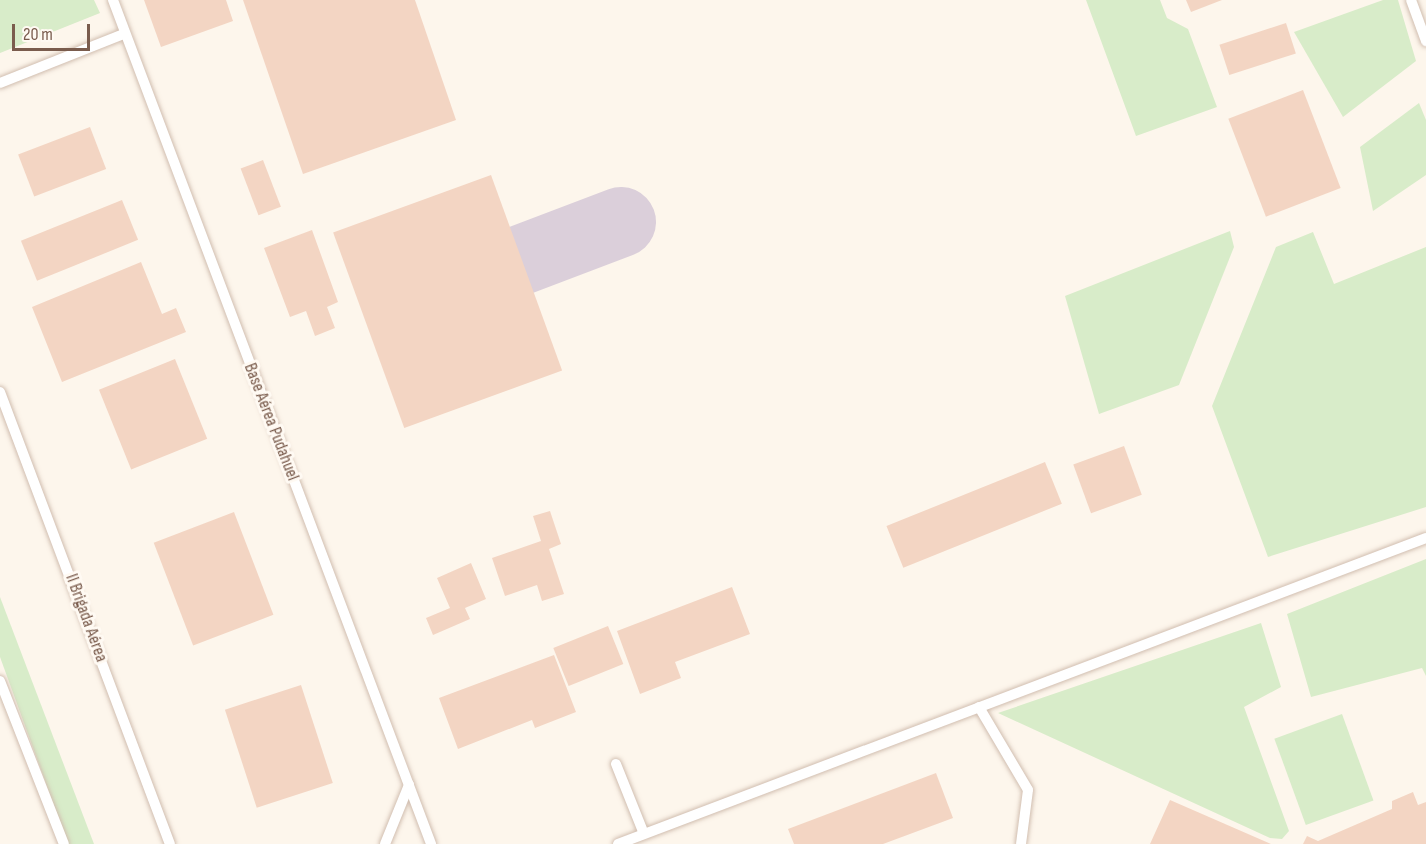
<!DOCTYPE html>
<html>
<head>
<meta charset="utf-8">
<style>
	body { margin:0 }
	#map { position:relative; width:1426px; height:844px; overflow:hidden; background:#fdf6ec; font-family:"Sofia Sans Condensed",sans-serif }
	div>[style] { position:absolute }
	.green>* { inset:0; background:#d8ecc9; transform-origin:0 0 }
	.taxiway>* { height:70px; margin:-35px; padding:0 35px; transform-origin:35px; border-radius:35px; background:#dbcfda }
	.building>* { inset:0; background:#f3d5c3; transform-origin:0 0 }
	.roads { filter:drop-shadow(0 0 2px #d1beb0) drop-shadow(0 0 2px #d1beb0) }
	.lane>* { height:10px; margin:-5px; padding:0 5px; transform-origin:5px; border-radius:5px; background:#fff }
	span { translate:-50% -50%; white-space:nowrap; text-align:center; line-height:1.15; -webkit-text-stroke:6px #fffaf3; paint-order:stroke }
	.street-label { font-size:18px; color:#7a5c4d }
	.scale { position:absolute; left:12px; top:24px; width:78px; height:27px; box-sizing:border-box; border:3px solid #7a5c4d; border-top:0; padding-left:8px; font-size:18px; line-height:21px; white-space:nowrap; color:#7a5c4d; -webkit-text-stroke:4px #fffaf3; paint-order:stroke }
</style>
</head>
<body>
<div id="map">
	<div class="green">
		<i style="clip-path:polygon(0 0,94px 0,100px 13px,0 53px)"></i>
		<i style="clip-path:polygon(1086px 0,1160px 0,1167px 18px,1188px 29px,1217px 107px,1136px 136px)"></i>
		<i style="clip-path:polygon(1383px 0,1398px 0,1416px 61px,1343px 117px,1294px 32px)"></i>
		<i style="clip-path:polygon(1419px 103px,1426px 120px,1426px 175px,1373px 211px,1360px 147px)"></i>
		<i style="clip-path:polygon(1230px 231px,1234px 247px,1179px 385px,1099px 414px,1065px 296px)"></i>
		<i style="clip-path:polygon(1313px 232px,1334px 284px,1426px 247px,1426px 507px,1268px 557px,1212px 406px,1276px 247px)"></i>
		<i style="clip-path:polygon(1426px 559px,1426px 676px,1422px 668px,1311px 697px,1287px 614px)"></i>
		<i style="clip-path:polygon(0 597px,94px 844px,68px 844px,0 657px)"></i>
		<i style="clip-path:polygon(1261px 623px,1281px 687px,1244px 707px,1289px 831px,1282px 839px,1270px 838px,998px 713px)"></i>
		<i style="left:1342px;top:714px;width:92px;height:72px;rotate:70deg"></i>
	</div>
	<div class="taxiway">
		<i style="left:521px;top:260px;width:107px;rotate:-20.8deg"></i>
	</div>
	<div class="building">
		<i style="clip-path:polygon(144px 0,226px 0,233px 21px,161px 47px)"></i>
		<i style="clip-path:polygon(243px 0,415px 0,456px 120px,303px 174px)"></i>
		<i style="clip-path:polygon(1186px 0,1222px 0,1191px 12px)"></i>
		<i style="left:1286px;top:23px;width:32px;height:70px;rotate:72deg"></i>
		<i style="left:1303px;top:90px;width:105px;height:80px;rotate:69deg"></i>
		<i style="left:90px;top:127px;width:45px;height:77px;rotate:69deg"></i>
		<i style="left:263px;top:160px;width:50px;height:24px;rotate:69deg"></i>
		<i style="left:491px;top:175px;width:208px;height:168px;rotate:70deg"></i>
		<i style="left:122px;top:200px;width:43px;height:109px;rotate:68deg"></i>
		<i style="clip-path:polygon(312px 230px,338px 302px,327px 307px,335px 328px,315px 336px,306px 311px,290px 317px,264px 248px)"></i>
		<i style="clip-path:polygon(141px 262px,162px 314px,176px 308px,186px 332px,62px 382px,32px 307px)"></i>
		<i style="left:175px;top:359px;width:86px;height:82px;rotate:68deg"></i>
		<i style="left:1124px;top:446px;width:52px;height:54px;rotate:70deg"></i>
		<i style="left:1045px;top:462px;width:45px;height:171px;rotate:68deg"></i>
		<i style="clip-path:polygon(550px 511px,561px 544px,549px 549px,564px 594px,542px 601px,537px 585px,505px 596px,492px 558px,541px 541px,533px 516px)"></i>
		<i style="left:234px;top:512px;width:110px;height:86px;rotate:69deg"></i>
		<i style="clip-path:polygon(471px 563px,486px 599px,465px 608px,470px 619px,433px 635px,426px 618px,450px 608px,437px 578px)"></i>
		<i style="clip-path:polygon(732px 587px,750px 634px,675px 662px,681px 678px,640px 694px,617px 631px)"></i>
		<i style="left:608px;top:626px;width:41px;height:59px;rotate:68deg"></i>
		<i style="clip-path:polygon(554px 655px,576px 712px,535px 728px,532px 720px,458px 749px,439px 698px)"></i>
		<i style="left:301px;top:685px;width:103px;height:80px;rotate:72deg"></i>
		<i style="clip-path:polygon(936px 773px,953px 818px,883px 844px,794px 844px,788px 829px)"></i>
		<i style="clip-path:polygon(1413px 792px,1418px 805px,1426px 802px,1426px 844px,1303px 844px,1307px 836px,1318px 841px,1392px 809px,1392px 801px)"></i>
		<i style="clip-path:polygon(1170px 800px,1271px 844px,1150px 844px)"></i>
	</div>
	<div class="roads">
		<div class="lane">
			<i style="left:113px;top:0;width:902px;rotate:69.35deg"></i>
			<i style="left:1411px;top:0;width:44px;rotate:69.9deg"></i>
			<i style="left:0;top:83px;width:133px;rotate:-21.6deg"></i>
			<i style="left:0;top:392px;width:483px;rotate:69.4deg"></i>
			<i style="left:0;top:681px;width:175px;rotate:68.6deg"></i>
			<i style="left:979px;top:707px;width:96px;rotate:59.4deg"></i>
			<i style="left:1028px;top:790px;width:54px;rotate:97.4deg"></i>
			<i style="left:616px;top:764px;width:75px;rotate:68.2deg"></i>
			<i style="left:385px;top:844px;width:64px;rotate:-67.9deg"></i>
			<i style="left:618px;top:844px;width:864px;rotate:-20.74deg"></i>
		</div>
	</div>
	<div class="street-label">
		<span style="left:271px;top:422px;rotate:69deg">Base Aérea Pudahuel</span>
		<span style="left:86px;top:618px;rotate:70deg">II Brigada Aérea</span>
	</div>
	<div class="scale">20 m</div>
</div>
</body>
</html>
